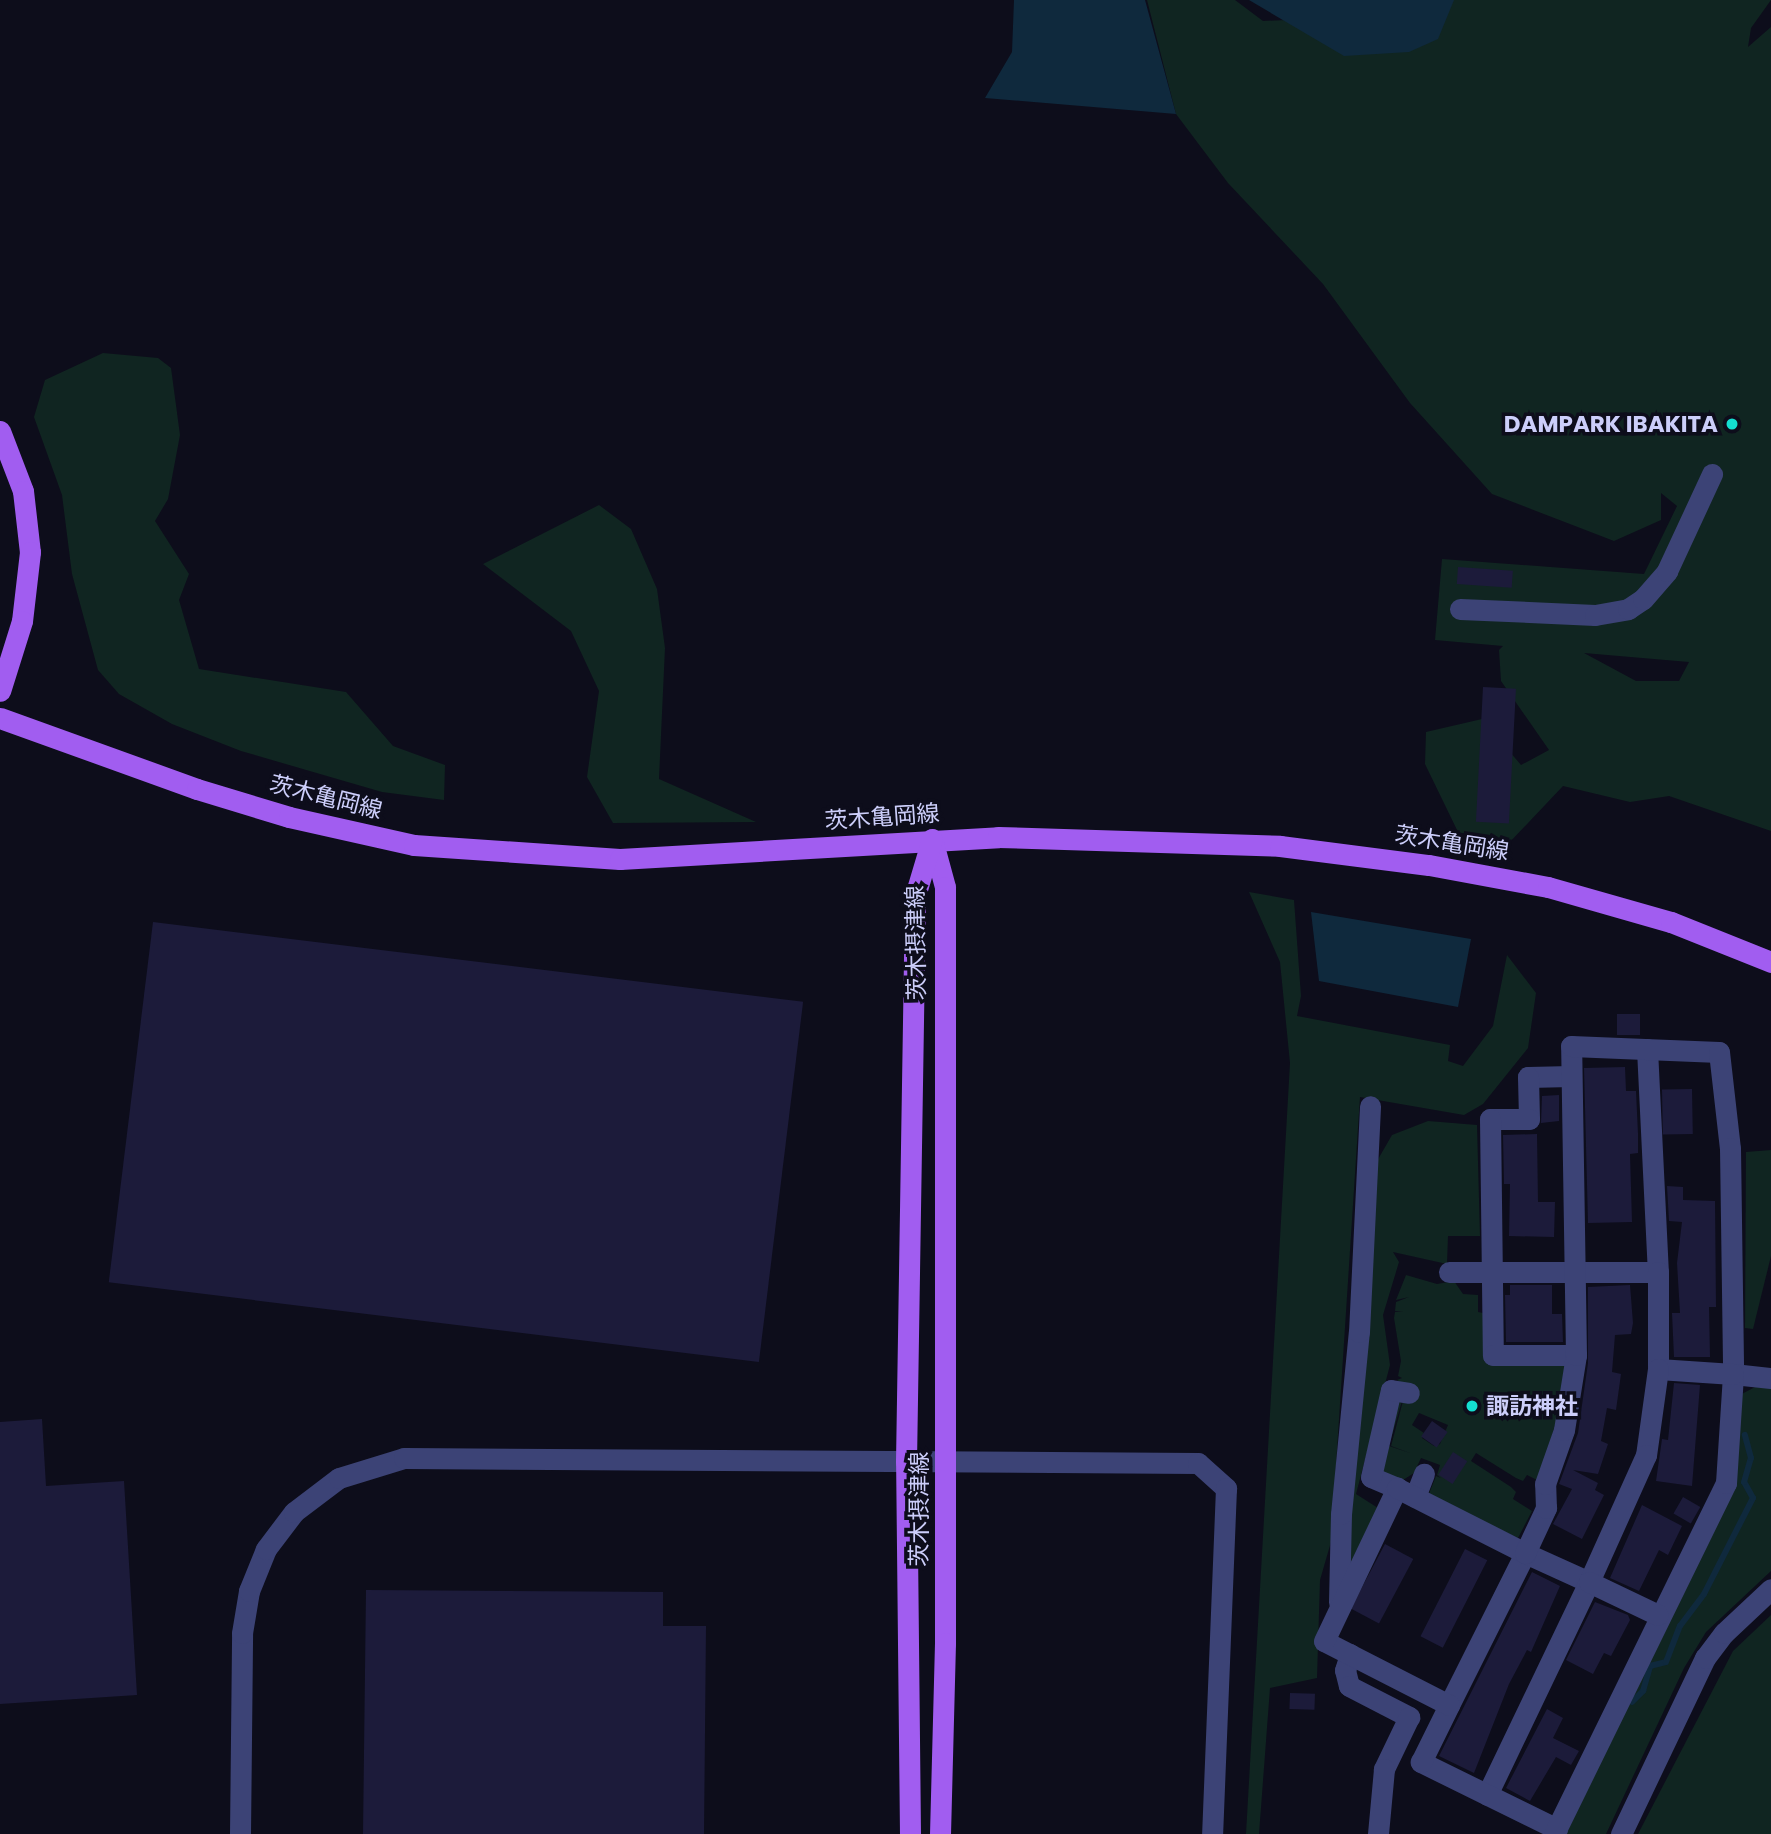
<!DOCTYPE html>
<html>
<head>
<meta charset="utf-8">
<style>
	body { margin:0 }
	#map { position:relative; width:1771px; height:1834px; overflow:hidden; background:#0d0d1b; font-family:Poppins,"Noto Sans JP",sans-serif }
	div>[style] { position:absolute }
	.green>* { inset:0; background:#102521 }
	.water>* { inset:0; background:#0f293d }
	.stream>* { height:6px; margin:-3px; padding:0 3px; transform-origin:3px; border-radius:3px; background:#0f293d }
	.building>* { inset:0; background:#1c1b3a; transform-origin:0 0 }
	.minor>* { height:21px; margin:-10.5px; padding:0 10.5px; transform-origin:10.5px; border-radius:10.5px; background:#3c4376 }
	.major>* { height:21px; margin:-10.5px; padding:0 10.5px; transform-origin:10.5px; border-radius:10.5px; background:#a15df0 }
	.dots>* { width:19px; height:19px; translate:-50% -50%; box-sizing:border-box; border:4px solid #0d0d1b; border-radius:50% }
	span { translate:-50% -50%; white-space:nowrap; text-align:center; line-height:1.15; -webkit-text-stroke:7px #0d0d1b; paint-order:stroke }
	.poi-label { font-size:23px; color:#cccefa; font-weight:700 }
	.right { translate:-100% -50%; text-align:right }
	.left { translate:0 -50%; text-align:left }
	.street-label { font-size:23px; color:#cccefa }
</style>
</head>
<body>
<div id="map">
	<div class="green">
		<i style="clip-path:polygon(evenodd,1147px 0,1235px 0,1263px 21px,1375px 16px,1408px 0,1771px 0,1751px 28px,1748px 47px,1771px 27px,1771px 831px,1669px 796px,1630px 802px,1563px 786px,1508px 844px,1458px 832px,1425px 764px,1426px 732px,1482px 719px,1521px 765px,1549px 750px,1501px 681px,1499px 650px,1503px 646px,1435px 640px,1442px 559px,1644px 574px,1677px 506px,1661px 493px,1661px 520px,1614px 541px,1492px 494px,1410px 403px,1323px 284px,1228px 183px,1176px 114px,1147px 0,1584px 653px,1689px 662px,1679px 681px,1636px 681px,1584px 653px)"></i>
		<i style="clip-path:polygon(103px 353px,158px 358px,171px 368px,180px 435px,168px 499px,155px 521px,189px 574px,179px 600px,199px 669px,346px 692px,393px 746px,445px 765px,444px 800px,382px 792px,241px 751px,172px 724px,119px 694px,98px 670px,72px 574px,62px 495px,34px 417px,45px 380px)"></i>
		<i style="clip-path:polygon(599px 505px,631px 529px,657px 589px,665px 648px,659px 779px,756px 822px,613px 823px,587px 777px,599px 691px,571px 631px,483px 564px)"></i>
		<i style="clip-path:polygon(1249px 892px,1294px 900px,1301px 996px,1297px 1016px,1450px 1045px,1448px 1061px,1463px 1066px,1493px 1026px,1507px 955px,1536px 993px,1528px 1048px,1483px 1104px,1464px 1115px,1360px 1097px,1331px 1542px,1320px 1580px,1317px 1678px,1270px 1688px,1259px 1834px,1246px 1834px,1290px 1063px,1280px 962px)"></i>
		<i style="clip-path:polygon(1428px 1121px,1477px 1125px,1480px 1236px,1448px 1236px,1447px 1264px,1393px 1252px,1399px 1262px,1383px 1315px,1390px 1365px,1356px 1494px,1378px 1508px,1346px 1575px,1377px 1161px,1392px 1135px)"></i>
		<i style="clip-path:polygon(1771px 1150px,1771px 1256px,1753px 1329px,1745px 1328px,1746px 1152px)"></i>
		<i style="clip-path:polygon(evenodd,1406px 1275px,1437px 1284px,1454px 1281px,1463px 1294px,1478px 1295px,1478px 1312px,1483px 1313px,1485px 1362px,1567px 1365px,1562px 1401px,1539px 1481px,1527px 1475px,1523px 1481px,1516px 1478px,1476px 1453px,1471px 1461px,1511px 1487px,1516px 1492px,1513px 1499px,1532px 1511px,1518px 1538px,1428px 1496px,1436px 1476px,1441px 1478px,1437px 1475px,1440px 1465px,1421px 1458px,1414px 1473px,1403px 1480px,1376px 1473px,1398px 1402px,1402px 1401px,1389px 1446px,1410px 1453px,1391px 1446px,1403px 1401px,1415px 1392px,1397px 1380px,1402px 1378px,1398px 1376px,1401px 1361px,1394px 1318px,1395px 1312px,1403px 1311px,1395px 1311px,1396px 1302px,1409px 1297px,1396px 1300px,1406px 1275px,1419px 1413px,1448px 1425px,1440px 1444px,1434px 1446px,1422px 1438px,1424px 1433px,1412px 1425px,1419px 1413px)"></i>
		<i style="clip-path:polygon(1755px 1387px,1771px 1388px,1771px 1571px,1706px 1632px,1684px 1668px,1606px 1834px,1566px 1834px,1734px 1485px,1738px 1396px)"></i>
		<i style="clip-path:polygon(1771px 1615px,1771px 1834px,1638px 1834px,1733px 1651px)"></i>
	</div>
	<div class="water">
		<i style="clip-path:polygon(1014px 0,1145px 0,1176px 114px,985px 98px,1012px 52px)"></i>
		<i style="clip-path:polygon(1249px 0,1454px 0,1438px 39px,1409px 52px,1344px 56px)"></i>
		<i style="clip-path:polygon(1311px 912px,1471px 939px,1458px 1007px,1319px 981px)"></i>
	</div>
	<div class="stream">
		<i style="left:1632px;top:1702px;width:16px;rotate:-45deg"></i>
		<i style="left:1643px;top:1691px;width:26px;rotate:-74deg"></i>
		<i style="left:1650px;top:1666px;width:16px;rotate:-14deg"></i>
		<i style="left:1666px;top:1662px;width:39px;rotate:-69deg"></i>
		<i style="left:1680px;top:1626px;width:40px;rotate:-53deg"></i>
		<i style="left:1704px;top:1594px;width:108px;rotate:-63deg"></i>
		<i style="left:1753px;top:1498px;width:18px;rotate:-119deg"></i>
		<i style="left:1744px;top:1482px;width:25px;rotate:-74deg"></i>
		<i style="left:1751px;top:1458px;width:24px;rotate:-105deg"></i>
	</div>
	<div class="building">
		<i style="left:1458px;top:567px;width:55px;height:17px;rotate:4deg"></i>
		<i style="left:1483px;top:687px;width:33px;height:135px;rotate:3deg"></i>
		<i style="left:153px;top:922px;width:655px;height:363px;rotate:7deg"></i>
		<i style="left:1617px;top:1014px;width:23px;height:21px"></i>
		<i style="clip-path:polygon(1625px 1067px,1626px 1091px,1636px 1091px,1638px 1134px,1638px 1153px,1630px 1154px,1632px 1222px,1588px 1223px,1584px 1068px)"></i>
		<i style="left:1692px;top:1089px;width:45px;height:30px;rotate:89deg"></i>
		<i style="clip-path:polygon(1559px 1095px,1559px 1121px,1541px 1123px,1542px 1096px)"></i>
		<i style="clip-path:polygon(1537px 1134px,1538px 1202px,1555px 1202px,1554px 1237px,1509px 1236px,1510px 1184px,1504px 1184px,1503px 1135px)"></i>
		<i style="clip-path:polygon(1667px 1186px,1683px 1187px,1683px 1200px,1715px 1201px,1716px 1307px,1709px 1307px,1710px 1357px,1674px 1357px,1672px 1313px,1680px 1313px,1677px 1263px,1682px 1222px,1669px 1221px)"></i>
		<i style="clip-path:polygon(1510px 1285px,1552px 1285px,1552px 1314px,1562px 1314px,1563px 1342px,1506px 1342px,1505px 1295px,1510px 1295px)"></i>
		<i style="clip-path:polygon(1630px 1285px,1633px 1323px,1631px 1334px,1615px 1335px,1612px 1372px,1621px 1374px,1616px 1410px,1607px 1408px,1601px 1441px,1608px 1444px,1598px 1474px,1573px 1470px,1598px 1483px,1595px 1490px,1604px 1495px,1582px 1539px,1553px 1524px,1572px 1489px,1559px 1484px,1578px 1433px,1588px 1363px,1588px 1287px)"></i>
		<i style="clip-path:polygon(1674px 1383px,1700px 1385px,1692px 1486px,1656px 1481px,1662px 1439px,1668px 1440px)"></i>
		<i style="clip-path:polygon(42px 1419px,46px 1486px,124px 1481px,137px 1695px,0 1704px,0 1422px)"></i>
		<i style="left:1432px;top:1421px;width:19px;height:19px;rotate:35deg"></i>
		<i style="left:1453px;top:1452px;width:17px;height:27px;rotate:33deg"></i>
		<i style="left:1683px;top:1497px;width:20px;height:19px;rotate:30deg"></i>
		<i style="clip-path:polygon(1642px 1505px,1682px 1526px,1668px 1555px,1659px 1550px,1639px 1591px,1610px 1578px)"></i>
		<i style="left:1385px;top:1544px;width:32px;height:73px;rotate:28deg"></i>
		<i style="left:1465px;top:1549px;width:25px;height:98px;rotate:27deg"></i>
		<i style="clip-path:polygon(1532px 1572px,1560px 1586px,1531px 1652px,1527px 1650px,1509px 1684px,1474px 1773px,1439px 1756px)"></i>
		<i style="clip-path:polygon(366px 1590px,663px 1592px,663px 1626px,706px 1626px,704px 1834px,363px 1834px)"></i>
		<i style="clip-path:polygon(1595px 1602px,1628px 1615px,1630px 1620px,1611px 1656px,1604px 1653px,1593px 1674px,1566px 1660px)"></i>
		<i style="left:1290px;top:1693px;width:25px;height:16px;rotate:2deg"></i>
		<i style="clip-path:polygon(1547px 1709px,1563px 1718px,1553px 1738px,1579px 1751px,1571px 1765px,1556px 1757px,1530px 1801px,1506px 1788px)"></i>
	</div>
	<div class="minor">
		<i style="left:1460px;top:609px;width:135px;rotate:2.5deg"></i>
		<i style="left:1595px;top:615px;width:34px;rotate:-10deg"></i>
		<i style="left:1628px;top:609px;width:18px;rotate:-34deg"></i>
		<i style="left:1643px;top:599px;width:37px;rotate:-49deg"></i>
		<i style="left:1667px;top:571px;width:107px;rotate:-65.1deg"></i>
		<i style="left:1647px;top:1049px;width:223px;rotate:87.2deg"></i>
		<i style="left:1571px;top:1076px;width:43px;rotate:178.7deg"></i>
		<i style="left:1528px;top:1077px;width:42px;rotate:88.6deg"></i>
		<i style="left:1529px;top:1119px;width:39px;rotate:180deg"></i>
		<i style="left:1490px;top:1119px;width:236px;rotate:89.3deg"></i>
		<i style="left:1493px;top:1355px;width:83px"></i>
		<i style="left:1449px;top:1272px;width:209px"></i>
		<i style="left:1658px;top:1272px;width:97px;rotate:90deg"></i>
		<i style="left:1397px;top:1488px;width:28px;rotate:-157deg"></i>
		<i style="left:1371px;top:1477px;width:89px;rotate:-77.1deg"></i>
		<i style="left:1391px;top:1390px;width:18px;rotate:9deg"></i>
		<i style="left:1415px;top:1497px;width:25px;rotate:-69deg"></i>
		<i style="left:1339px;top:1602px;width:88px;rotate:-88.7deg"></i>
		<i style="left:1341px;top:1514px;width:183px;rotate:-84.4deg"></i>
		<i style="left:1359px;top:1332px;width:226px;rotate:-87.2deg"></i>
		<i style="left:1350px;top:1654px;width:17px;rotate:107deg"></i>
		<i style="left:1345px;top:1670px;width:16px;rotate:76deg"></i>
		<i style="left:1349px;top:1686px;width:68px;rotate:27.3deg"></i>
		<i style="left:1409px;top:1717px;width:58px;rotate:115.7deg"></i>
		<i style="left:1384px;top:1769px;width:65px;rotate:95.3deg"></i>
		<i style="left:1449px;top:1705px;width:170px;rotate:-63.4deg"></i>
		<i style="left:1525px;top:1553px;width:70px;rotate:24.4deg"></i>
		<i style="left:1589px;top:1582px;width:236px;rotate:115.6deg"></i>
		<i style="left:1557px;top:1829px;width:152px;rotate:-153.8deg"></i>
		<i style="left:1421px;top:1762px;width:64px;rotate:-63.8deg"></i>
		<i style="left:1449px;top:1705px;width:140px;rotate:-152.9deg"></i>
		<i style="left:1324px;top:1641px;width:170px;rotate:-64.5deg"></i>
		<i style="left:1397px;top:1488px;width:144px;rotate:26.9deg"></i>
		<i style="left:1525px;top:1553px;width:50px;rotate:-65deg"></i>
		<i style="left:1546px;top:1508px;width:24px;rotate:-92deg"></i>
		<i style="left:1545px;top:1484px;width:57px;rotate:-70.6deg"></i>
		<i style="left:1564px;top:1430px;width:76px;rotate:-80.9deg"></i>
		<i style="left:1576px;top:1355px;width:309px;rotate:-90.9deg"></i>
		<i style="left:1571px;top:1046px;width:148px;rotate:2.3deg"></i>
		<i style="left:1719px;top:1052px;width:97px;rotate:83.5deg"></i>
		<i style="left:1730px;top:1148px;width:226px;rotate:89.2deg"></i>
		<i style="left:1733px;top:1374px;width:38px;rotate:6deg"></i>
		<i style="left:240px;top:1834px;width:201px;rotate:-89.4deg"></i>
		<i style="left:242px;top:1633px;width:43px;rotate:-80.5deg"></i>
		<i style="left:249px;top:1591px;width:45px;rotate:-68deg"></i>
		<i style="left:266px;top:1549px;width:46px;rotate:-52.9deg"></i>
		<i style="left:294px;top:1512px;width:56px;rotate:-37.1deg"></i>
		<i style="left:339px;top:1478px;width:68px;rotate:-17.1deg"></i>
		<i style="left:404px;top:1458px;width:794px;rotate:0.36deg"></i>
		<i style="left:1198px;top:1463px;width:38px;rotate:42deg"></i>
		<i style="left:1226px;top:1488px;width:346px;rotate:92.3deg"></i>
		<i style="left:1554px;top:1834px;width:391px;rotate:-63.9deg"></i>
		<i style="left:1726px;top:1483px;width:109px;rotate:-86.3deg"></i>
		<i style="left:1733px;top:1374px;width:75px;rotate:-176.2deg"></i>
		<i style="left:1658px;top:1369px;width:87px;rotate:97.9deg"></i>
		<i style="left:1646px;top:1455px;width:139px;rotate:114.2deg"></i>
		<i style="left:1589px;top:1582px;width:76px;rotate:25.6deg"></i>
		<i style="left:1621px;top:1834px;width:195px;rotate:-64.5deg"></i>
		<i style="left:1705px;top:1658px;width:31px;rotate:-53deg"></i>
		<i style="left:1724px;top:1633px;width:64px;rotate:-43.1deg"></i>
	</div>
	<div class="major">
		<i style="left:0;top:431px;width:64px;rotate:69deg"></i>
		<i style="left:23px;top:491px;width:61px;rotate:83.5deg"></i>
		<i style="left:30px;top:552px;width:69px;rotate:96.6deg"></i>
		<i style="left:22px;top:621px;width:73px;rotate:107.4deg"></i>
		<i style="left:0;top:718px;width:209px;rotate:19.8deg"></i>
		<i style="left:197px;top:789px;width:96px;rotate:16.9deg"></i>
		<i style="left:289px;top:817px;width:128px;rotate:12.6deg"></i>
		<i style="left:414px;top:845px;width:206px;rotate:3.9deg"></i>
		<i style="left:620px;top:859px;width:379px;rotate:-3.3deg"></i>
		<i style="left:998px;top:837px;width:282px;rotate:1.8deg"></i>
		<i style="left:1280px;top:846px;width:150px;rotate:7.3deg"></i>
		<i style="left:1429px;top:865px;width:121px;rotate:10.5deg"></i>
		<i style="left:1548px;top:887px;width:128px;rotate:15.9deg"></i>
		<i style="left:1671px;top:922px;width:108px;rotate:21.8deg"></i>
		<i style="left:932px;top:839px;width:50px;rotate:74.8deg"></i>
		<i style="left:945px;top:887px;width:756px;rotate:90deg"></i>
		<i style="left:945px;top:1643px;width:191px;rotate:91.5deg"></i>
		<i style="left:910px;top:1834px;width:372px;rotate:-90.6deg"></i>
		<i style="left:906px;top:1462px;width:566px;rotate:-89.09deg"></i>
		<i style="left:915px;top:896px;width:59px;rotate:-73.4deg"></i>
	</div>
	<div class="dots">
		<i style="left:1732px;top:424px;background:#14ded1"></i>
		<i style="left:1472px;top:1406px;background:#14ded1"></i>
	</div>
	<div class="poi-label">
		<span class="right" style="left:1718px;top:424px">DAMPARK IBAKITA</span>
		<span class="left" style="left:1486px;top:1406px">諏訪神社</span>
	</div>
	<div class="street-label">
		<span style="left:326px;top:797px;rotate:14deg">茨木亀岡線</span>
		<span style="left:882px;top:817px;rotate:-4deg">茨木亀岡線</span>
		<span style="left:1452px;top:843px;rotate:9deg">茨木亀岡線</span>
		<span style="left:916px;top:943px;rotate:-91deg">茨木摂津線</span>
		<span style="left:919px;top:1509px;rotate:-90deg">茨木摂津線</span>
	</div>
</div>
</body>
</html>
